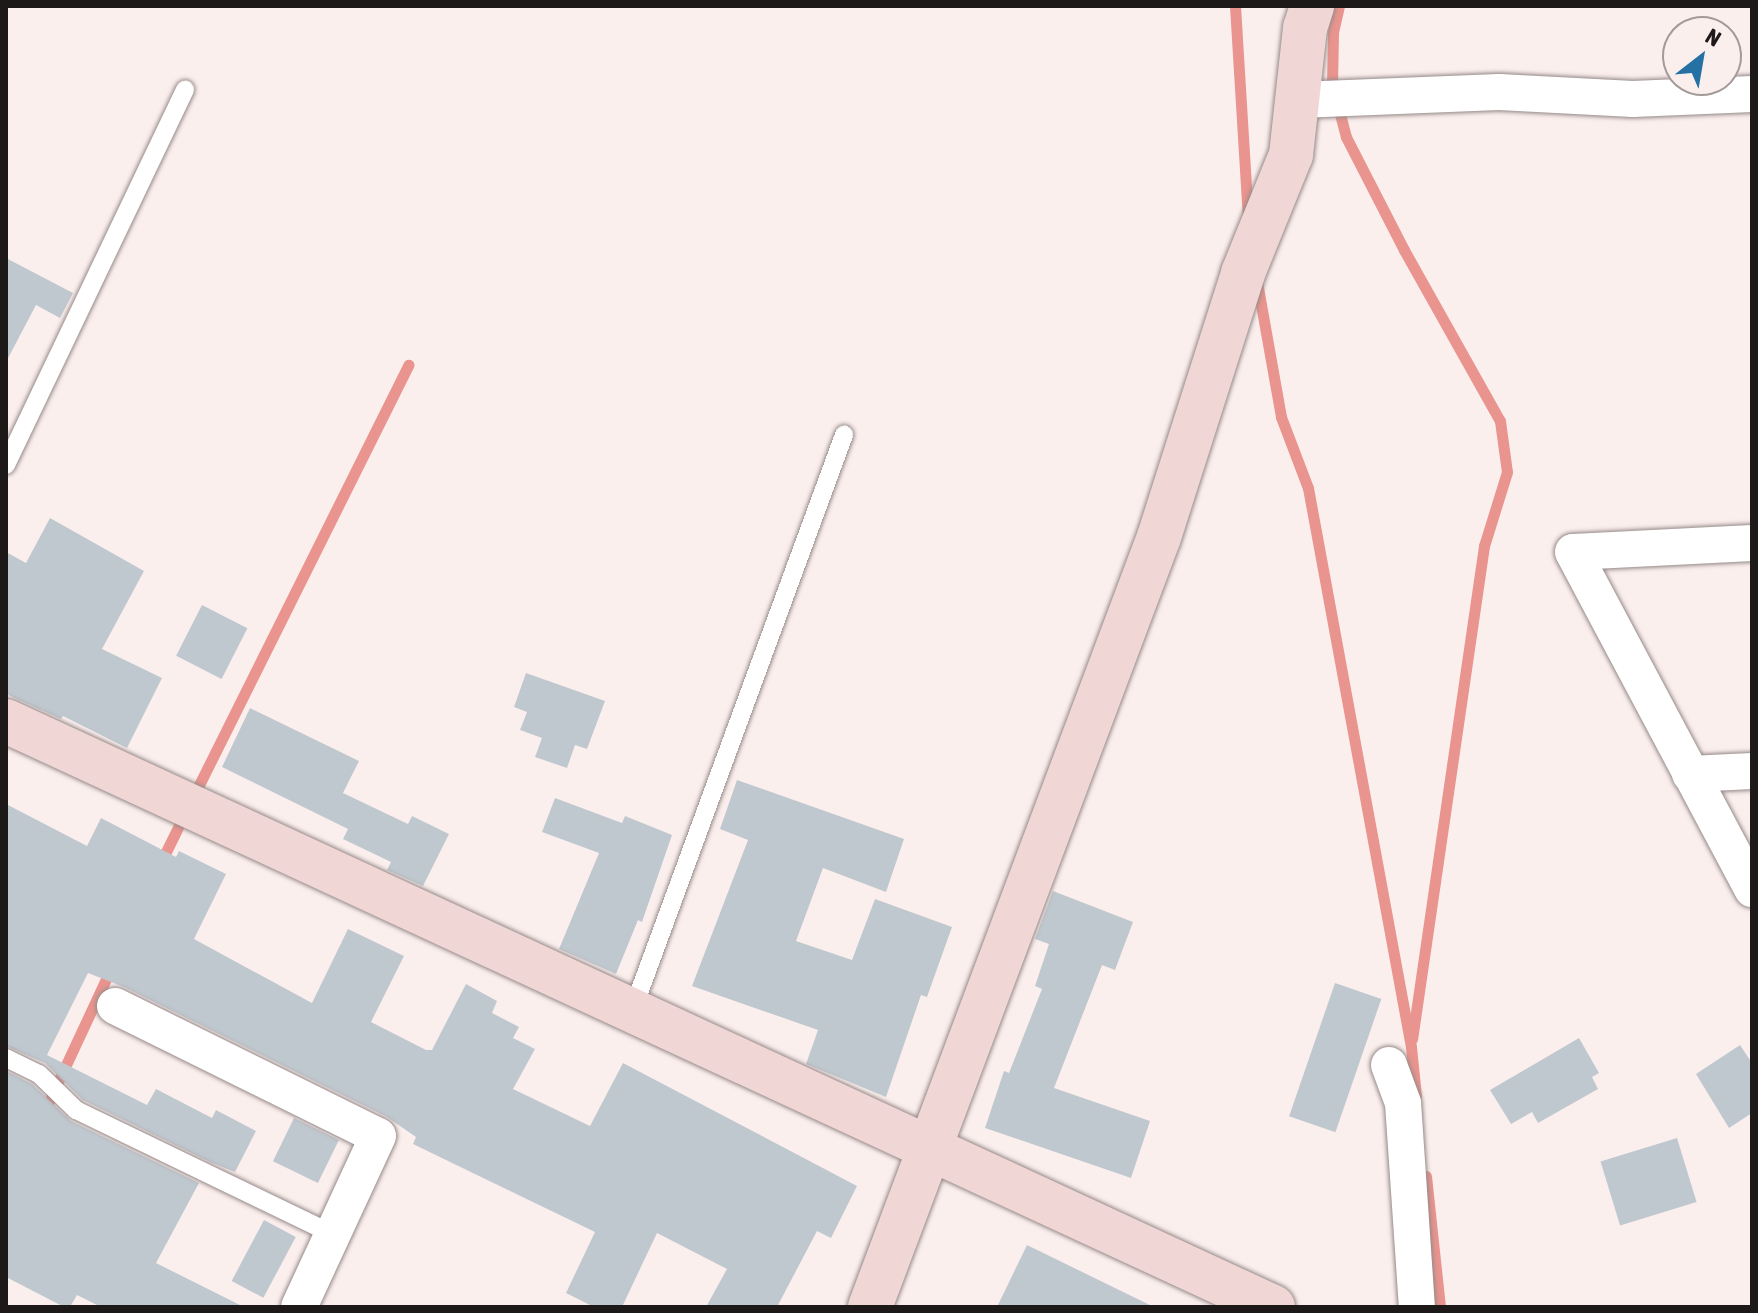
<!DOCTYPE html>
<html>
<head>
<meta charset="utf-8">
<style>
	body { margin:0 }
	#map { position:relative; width:1758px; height:1313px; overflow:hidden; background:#fbefed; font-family:"Asap Condensed",sans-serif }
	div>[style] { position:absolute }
	.stream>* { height:11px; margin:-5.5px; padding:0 5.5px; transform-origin:5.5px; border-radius:5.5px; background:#e9948e }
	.building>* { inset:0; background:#c0c8cf; transform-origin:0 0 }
	.roads { filter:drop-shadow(0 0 2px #958a89) drop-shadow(0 0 2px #958a89) }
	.lane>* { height:18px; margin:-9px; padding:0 9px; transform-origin:9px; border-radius:9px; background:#fff }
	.street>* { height:36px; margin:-18px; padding:0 18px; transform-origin:18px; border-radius:18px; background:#fff }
	.secondary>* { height:44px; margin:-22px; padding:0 22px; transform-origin:22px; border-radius:22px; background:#f0d6d4 }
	span { translate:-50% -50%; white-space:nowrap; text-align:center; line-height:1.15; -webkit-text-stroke:6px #fbefed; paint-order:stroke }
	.frame { position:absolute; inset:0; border:8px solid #1d1919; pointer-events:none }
	.north { position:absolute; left:1662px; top:16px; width:80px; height:80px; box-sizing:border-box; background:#fbefed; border:2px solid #a29998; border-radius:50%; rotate:31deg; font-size:22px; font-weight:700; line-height:32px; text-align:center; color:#1d1919 }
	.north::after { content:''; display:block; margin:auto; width:28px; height:36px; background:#2571a4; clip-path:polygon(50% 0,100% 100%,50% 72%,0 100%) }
</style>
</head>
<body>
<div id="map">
	<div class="stream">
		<i style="left:1235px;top:6px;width:211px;rotate:86.5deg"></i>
		<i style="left:1339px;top:6px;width:28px;rotate:103deg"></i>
		<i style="left:1333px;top:33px;width:50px;rotate:91.1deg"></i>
		<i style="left:1332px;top:83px;width:56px;rotate:75.5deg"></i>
		<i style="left:1346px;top:137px;width:127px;rotate:62.8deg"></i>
		<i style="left:1404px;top:250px;width:196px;rotate:60.7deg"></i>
		<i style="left:1500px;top:421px;width:51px;rotate:82.2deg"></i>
		<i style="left:1507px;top:472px;width:77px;rotate:107.3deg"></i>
		<i style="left:1484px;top:546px;width:498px;rotate:98.3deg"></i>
		<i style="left:1257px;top:282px;width:137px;rotate:79.9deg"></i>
		<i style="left:1281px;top:417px;width:76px;rotate:69.2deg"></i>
		<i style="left:1308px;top:488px;width:568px;rotate:79.56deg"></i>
		<i style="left:1411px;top:1047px;width:49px;rotate:84.2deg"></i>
		<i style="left:193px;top:797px;width:483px;rotate:-63.5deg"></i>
		<i style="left:161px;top:862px;width:55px;rotate:-63.9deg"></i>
		<i style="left:44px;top:1112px;width:159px;rotate:-65deg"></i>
		<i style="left:1426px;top:1176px;width:132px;rotate:83.9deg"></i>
	</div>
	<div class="building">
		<i style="clip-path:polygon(6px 258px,73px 293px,60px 318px,36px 305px,6px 362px)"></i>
		<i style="clip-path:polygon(50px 518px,144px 571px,102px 649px,162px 678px,127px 748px,63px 716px,61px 719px,6px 694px,6px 552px,26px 563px)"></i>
		<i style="left:202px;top:605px;width:51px;height:57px;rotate:27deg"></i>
		<i style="clip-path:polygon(526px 673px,605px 701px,587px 749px,575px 745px,567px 768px,535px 757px,542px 738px,520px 730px,527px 712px,514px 707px)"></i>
		<i style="clip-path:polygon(250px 708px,359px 761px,343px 793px,408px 824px,412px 816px,449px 834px,423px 886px,387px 870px,391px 862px,343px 839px,348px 829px,222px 767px)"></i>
		<i style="clip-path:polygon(737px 780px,904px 839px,886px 892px,823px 868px,796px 941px,852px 960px,875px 899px,952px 927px,927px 997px,921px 995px,886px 1097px,806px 1064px,818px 1030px,692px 986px,748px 840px,720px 829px)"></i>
		<i style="clip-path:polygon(555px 798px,622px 823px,625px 816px,672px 835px,642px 922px,638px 920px,616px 974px,559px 949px,599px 853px,542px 832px)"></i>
		<i style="clip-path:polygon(6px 804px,87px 846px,101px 818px,176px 857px,179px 851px,226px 874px,194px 939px,312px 1003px,348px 929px,404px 956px,371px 1022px,426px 1050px,432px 1050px,466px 984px,497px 1001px,492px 1013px,519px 1027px,513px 1038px,535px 1049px,513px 1089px,590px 1126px,623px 1063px,857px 1186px,831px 1238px,817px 1231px,777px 1307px,706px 1307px,727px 1269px,657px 1233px,622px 1307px,594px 1307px,566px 1293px,595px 1232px,413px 1144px,416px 1137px,387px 1117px,124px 987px,88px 973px,47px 1055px,147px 1105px,156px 1089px,212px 1118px,216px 1110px,256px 1131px,235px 1172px,210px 1162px,83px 1100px,45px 1063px,6px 1046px)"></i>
		<i style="clip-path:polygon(1053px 891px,1133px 922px,1115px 970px,1102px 965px,1054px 1088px,1150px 1121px,1131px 1178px,985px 1128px,1004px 1071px,1009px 1073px,1042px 989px,1035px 986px,1049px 944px,1035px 939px)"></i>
		<i style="left:1335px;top:983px;width:49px;height:141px;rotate:19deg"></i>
		<i style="clip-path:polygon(1579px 1038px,1599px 1073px,1592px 1077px,1598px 1089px,1538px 1123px,1532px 1112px,1511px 1124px,1490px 1090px)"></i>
		<i style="clip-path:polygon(1740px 1045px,1752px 1063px,1752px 1113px,1729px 1128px,1696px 1074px)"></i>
		<i style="clip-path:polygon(6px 1071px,32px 1084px,71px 1121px,199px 1183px,156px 1263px,244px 1307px,101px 1307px,77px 1295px,70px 1307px,64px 1307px,6px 1277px)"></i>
		<i style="left:294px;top:1118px;width:50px;height:48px;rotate:26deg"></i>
		<i style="left:1677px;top:1138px;width:67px;height:80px;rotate:73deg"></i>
		<i style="left:264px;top:1220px;width:36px;height:69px;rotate:28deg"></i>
		<i style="clip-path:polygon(1027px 1245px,1154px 1307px,997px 1307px)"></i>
	</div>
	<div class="roads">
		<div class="lane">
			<i style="left:6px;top:465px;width:416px;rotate:-64.5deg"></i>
			<i style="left:633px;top:1009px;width:612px;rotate:-69.82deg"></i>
			<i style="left:6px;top:1058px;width:37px;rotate:26deg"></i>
			<i style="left:39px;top:1074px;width:52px;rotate:44.2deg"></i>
			<i style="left:76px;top:1110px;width:284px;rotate:25.8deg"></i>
		</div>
		<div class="street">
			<i style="left:1298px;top:100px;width:201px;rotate:-2.3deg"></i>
			<i style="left:1499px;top:92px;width:134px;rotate:3deg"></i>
			<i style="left:1633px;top:99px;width:119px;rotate:-2.4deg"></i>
			<i style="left:1752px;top:543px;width:179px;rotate:177.1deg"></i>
			<i style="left:1573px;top:552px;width:382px;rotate:62deg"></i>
			<i style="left:1690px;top:774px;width:62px;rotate:-2.8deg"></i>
			<i style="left:115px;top:1006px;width:293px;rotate:26.3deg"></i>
			<i style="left:378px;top:1136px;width:188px;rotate:114.8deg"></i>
			<i style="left:1389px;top:1065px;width:40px;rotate:69.8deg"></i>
			<i style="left:1403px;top:1103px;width:204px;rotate:86.1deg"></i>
		</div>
		<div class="secondary">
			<i style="left:6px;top:721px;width:1396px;rotate:24.82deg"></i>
			<i style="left:870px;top:1307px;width:822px;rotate:-69.43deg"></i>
			<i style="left:1159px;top:537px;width:277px;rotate:-72.3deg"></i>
			<i style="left:1243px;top:273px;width:127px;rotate:-67.9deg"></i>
			<i style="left:1291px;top:155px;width:128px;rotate:-83.7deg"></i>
			<i style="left:1305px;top:28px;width:23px;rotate:-72deg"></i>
		</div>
	</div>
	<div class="frame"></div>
	<div class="north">N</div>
</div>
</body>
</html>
